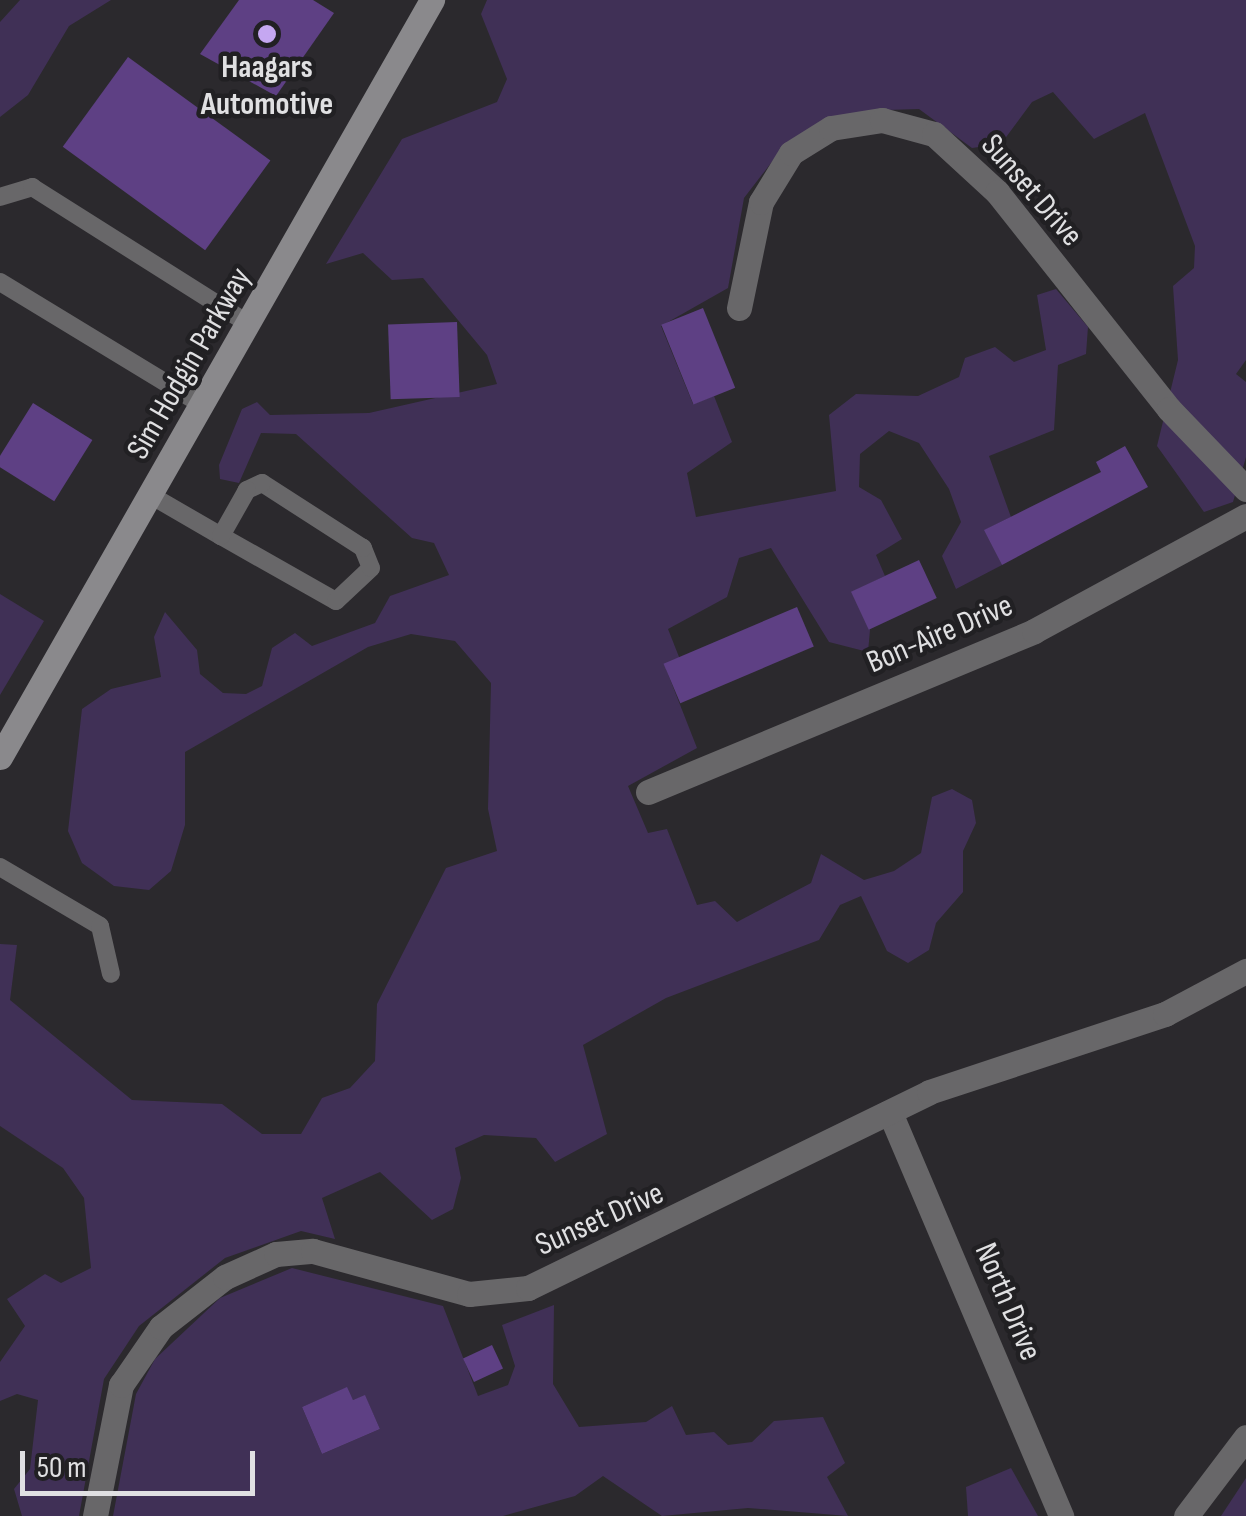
<!DOCTYPE html>
<html>
<head>
<meta charset="utf-8">
<style>
	body { margin:0 }
	#map { position:relative; width:1246px; height:1516px; overflow:hidden; background:#2b292d; font-family:"Sofia Sans Condensed",sans-serif }
	div>[style] { position:absolute }
	.green>* { inset:0; background:#403056 }
	.building>* { inset:0; background:#5e4084; transform-origin:0 0 }
	.lane>* { height:18px; margin:-9px; padding:0 9px; transform-origin:9px; border-radius:9px; background:#686769 }
	.street>* { height:25px; margin:-12.5px; padding:0 12.5px; transform-origin:12.5px; border-radius:12.5px; background:#686769 }
	.secondary>* { height:25px; margin:-12.5px; padding:0 12.5px; transform-origin:12.5px; border-radius:12.5px; background:#8a898c }
	.dots>* { width:28px; height:28px; translate:-50% -50%; box-sizing:border-box; border:5px solid #212023; border-radius:50% }
	span { translate:-50% -50%; white-space:nowrap; text-align:center; line-height:1.15; -webkit-text-stroke:9px #212023; paint-order:stroke }
	.poi-label { font-size:32px; color:#e0e0e2; font-weight:700 }
	.street-label { font-size:32px; color:#e0e0e2 }
	.scale { position:absolute; left:20px; top:1451px; width:235px; height:45px; box-sizing:border-box; border:5px solid #e0e0e2; border-top:0; padding-left:12px; font-size:30px; line-height:35px; white-space:nowrap; color:#e0e0e2; -webkit-text-stroke:8px #212023; paint-order:stroke }
</style>
</head>
<body>
<div id="map">
	<div class="green">
		<i style="clip-path:polygon(20px 0,111px 0,69px 26px,28px 95px,0 117px,0 22px)"></i>
		<i style="clip-path:polygon(487px 0,1246px 0,1246px 360px,1236px 374px,1246px 382px,1246px 457px,1233px 502px,1204px 512px,1157px 446px,1178px 360px,1173px 286px,1194px 268px,1195px 246px,1145px 113px,1094px 139px,1053px 92px,1032px 102px,1001px 144px,972px 148px,919px 109px,886px 110px,781px 150px,744px 198px,728px 288px,661px 326px,693px 404px,714px 396px,732px 442px,687px 473px,696px 517px,836px 491px,829px 415px,856px 394px,918px 396px,959px 377px,965px 358px,995px 347px,1014px 362px,1046px 350px,1037px 295px,1056px 289px,1088px 327px,1086px 354px,1058px 365px,1054px 430px,989px 456px,1011px 517px,985px 530px,1002px 565px,956px 589px,942px 556px,961px 522px,949px 489px,919px 443px,889px 431px,860px 454px,859px 487px,881px 500px,902px 539px,876px 555px,885px 576px,852px 592px,870px 630px,868px 652px,829px 642px,771px 548px,739px 558px,727px 597px,668px 629px,681px 662px,666px 669px,697px 748px,628px 786px,648px 833px,667px 829px,697px 905px,715px 901px,737px 922px,811px 883px,821px 854px,864px 880px,894px 871px,921px 853px,932px 797px,952px 789px,972px 800px,976px 823px,963px 851px,963px 892px,936px 923px,929px 950px,908px 963px,887px 951px,861px 896px,840px 905px,819px 940px,666px 998px,583px 1045px,607px 1134px,555px 1162px,536px 1138px,484px 1135px,455px 1148px,461px 1178px,453px 1209px,432px 1220px,380px 1172px,322px 1198px,335px 1239px,301px 1231px,225px 1258px,139px 1326px,104px 1379px,79px 1516px,22px 1516px,14px 1489px,30px 1469px,38px 1400px,17px 1394px,0 1401px,0 1362px,25px 1326px,7px 1299px,45px 1274px,61px 1283px,91px 1268px,84px 1198px,63px 1168px,0 1126px,0 944px,17px 945px,10px 1000px,132px 1100px,222px 1104px,262px 1134px,301px 1134px,322px 1098px,350px 1088px,375px 1061px,377px 1004px,446px 868px,497px 851px,488px 809px,491px 683px,455px 641px,411px 634px,368px 647px,185px 752px,185px 825px,171px 871px,149px 890px,114px 886px,82px 863px,68px 831px,82px 709px,111px 689px,161px 677px,154px 637px,165px 612px,197px 650px,200px 674px,223px 693px,246px 694px,262px 686px,272px 648px,295px 633px,312px 646px,375px 623px,390px 596px,449px 575px,434px 543px,412px 538px,296px 434px,261px 433px,239px 483px,220px 479px,219px 465px,242px 409px,257px 402px,270px 415px,369px 413px,497px 384px,487px 355px,423px 278px,392px 280px,363px 253px,326px 264px,402px 139px,497px 102px,507px 79px,481px 14px)"></i>
		<i style="clip-path:polygon(0 594px,44px 621px,0 695px)"></i>
		<i style="clip-path:polygon(evenodd,292px 1268px,443px 1306px,478px 1396px,508px 1385px,515px 1366px,502px 1325px,554px 1305px,553px 1384px,579px 1427px,646px 1422px,672px 1406px,686px 1435px,714px 1432px,728px 1445px,752px 1442px,774px 1421px,823px 1417px,845px 1463px,827px 1477px,848px 1516px,748px 1508px,662px 1516px,603px 1476px,575px 1496px,503px 1516px,113px 1516px,136px 1394px,155px 1359px,220px 1298px,292px 1268px,346px 1388px,353px 1400px,365px 1396px,380px 1429px,322px 1454px,302px 1407px,346px 1388px)"></i>
		<i style="clip-path:polygon(1011px 1468px,1038px 1516px,968px 1516px,966px 1487px)"></i>
		<i style="clip-path:polygon(1246px 1478px,1246px 1516px,1221px 1516px)"></i>
	</div>
	<div class="building">
		<i style="clip-path:polygon(239px 0,313px 0,334px 13px,276px 96px,200px 54px)"></i>
		<i style="left:128px;top:57px;width:176px;height:111px;rotate:36deg"></i>
		<i style="left:703px;top:308px;width:86px;height:45px;rotate:68deg"></i>
		<i style="left:457px;top:322px;width:75px;height:69px;rotate:88deg"></i>
		<i style="left:33px;top:403px;width:70px;height:72px;rotate:32deg"></i>
		<i style="clip-path:polygon(1125px 446px,1148px 487px,1002px 565px,984px 530px,1101px 472px,1096px 462px)"></i>
		<i style="left:919px;top:560px;width:42px;height:75px;rotate:65deg"></i>
		<i style="left:797px;top:607px;width:43px;height:145px;rotate:67deg"></i>
		<i style="left:492px;top:1345px;width:26px;height:32px;rotate:65deg"></i>
		<i style="clip-path:polygon(347px 1387px,353px 1400px,365px 1395px,380px 1429px,322px 1454px,302px 1407px)"></i>
	</div>
	<div class="lane">
		<i style="left:0;top:197px;width:34px;rotate:-17deg"></i>
		<i style="left:32px;top:187px;width:258px;rotate:32.3deg"></i>
		<i style="left:0;top:282px;width:239px;rotate:31.3deg"></i>
		<i style="left:152px;top:496px;width:80px;rotate:30.1deg"></i>
		<i style="left:221px;top:536px;width:132px;rotate:29.5deg"></i>
		<i style="left:336px;top:601px;width:48px;rotate:-43.3deg"></i>
		<i style="left:371px;top:568px;width:22px;rotate:-112deg"></i>
		<i style="left:363px;top:548px;width:120px;rotate:-147.2deg"></i>
		<i style="left:262px;top:483px;width:17px;rotate:155deg"></i>
		<i style="left:247px;top:490px;width:53px;rotate:119.5deg"></i>
		<i style="left:0;top:867px;width:116px;rotate:30.5deg"></i>
		<i style="left:100px;top:926px;width:49px;rotate:77.1deg"></i>
	</div>
	<div class="street">
		<i style="left:739px;top:308px;width:108px;rotate:-78.3deg"></i>
		<i style="left:761px;top:202px;width:57px;rotate:-58.5deg"></i>
		<i style="left:791px;top:153px;width:47px;rotate:-32deg"></i>
		<i style="left:831px;top:128px;width:52px;rotate:-8.9deg"></i>
		<i style="left:882px;top:120px;width:54px;rotate:15.1deg"></i>
		<i style="left:934px;top:134px;width:86px;rotate:42.6deg"></i>
		<i style="left:997px;top:192px;width:277px;rotate:51.6deg"></i>
		<i style="left:1169px;top:409px;width:111px;rotate:46.1deg"></i>
		<i style="left:648px;top:792px;width:418px;rotate:-22.6deg"></i>
		<i style="left:1034px;top:631px;width:241px;rotate:-28.5deg"></i>
		<i style="left:891px;top:1115px;width:436px;rotate:67deg"></i>
		<i style="left:95px;top:1516px;width:134px;rotate:-78.8deg"></i>
		<i style="left:121px;top:1385px;width:70px;rotate:-55.4deg"></i>
		<i style="left:161px;top:1327px;width:81px;rotate:-38deg"></i>
		<i style="left:225px;top:1277px;width:56px;rotate:-24.3deg"></i>
		<i style="left:276px;top:1254px;width:37px;rotate:-5deg"></i>
		<i style="left:313px;top:1251px;width:162px;rotate:15.4deg"></i>
		<i style="left:469px;top:1294px;width:59px;rotate:-5.8deg"></i>
		<i style="left:528px;top:1288px;width:446px;rotate:-26deg"></i>
		<i style="left:929px;top:1092px;width:249px;rotate:-18.3deg"></i>
		<i style="left:1165px;top:1014px;width:92px;rotate:-28deg"></i>
		<i style="left:1186px;top:1516px;width:99px;rotate:-52.8deg"></i>
	</div>
	<div class="secondary">
		<i style="left:0;top:757px;width:872px;rotate:-60.29deg"></i>
	</div>
	<div class="dots">
		<i style="left:267px;top:34px;background:#c5a7f1"></i>
	</div>
	<div class="poi-label">
		<span style="left:267px;top:87px">Haagars<br>Automotive</span>
	</div>
	<div class="street-label">
		<span style="left:1031px;top:191px;rotate:49deg">Sunset Drive</span>
		<span style="left:190px;top:364px;rotate:-60deg">Sim Hodgin Parkway</span>
		<span style="left:940px;top:635px;rotate:-23deg">Bon-Aire Drive</span>
		<span style="left:600px;top:1220px;rotate:-24deg">Sunset Drive</span>
		<span style="left:1007px;top:1302px;rotate:67deg">North Drive</span>
	</div>
	<div class="scale">50 m</div>
</div>
</body>
</html>
